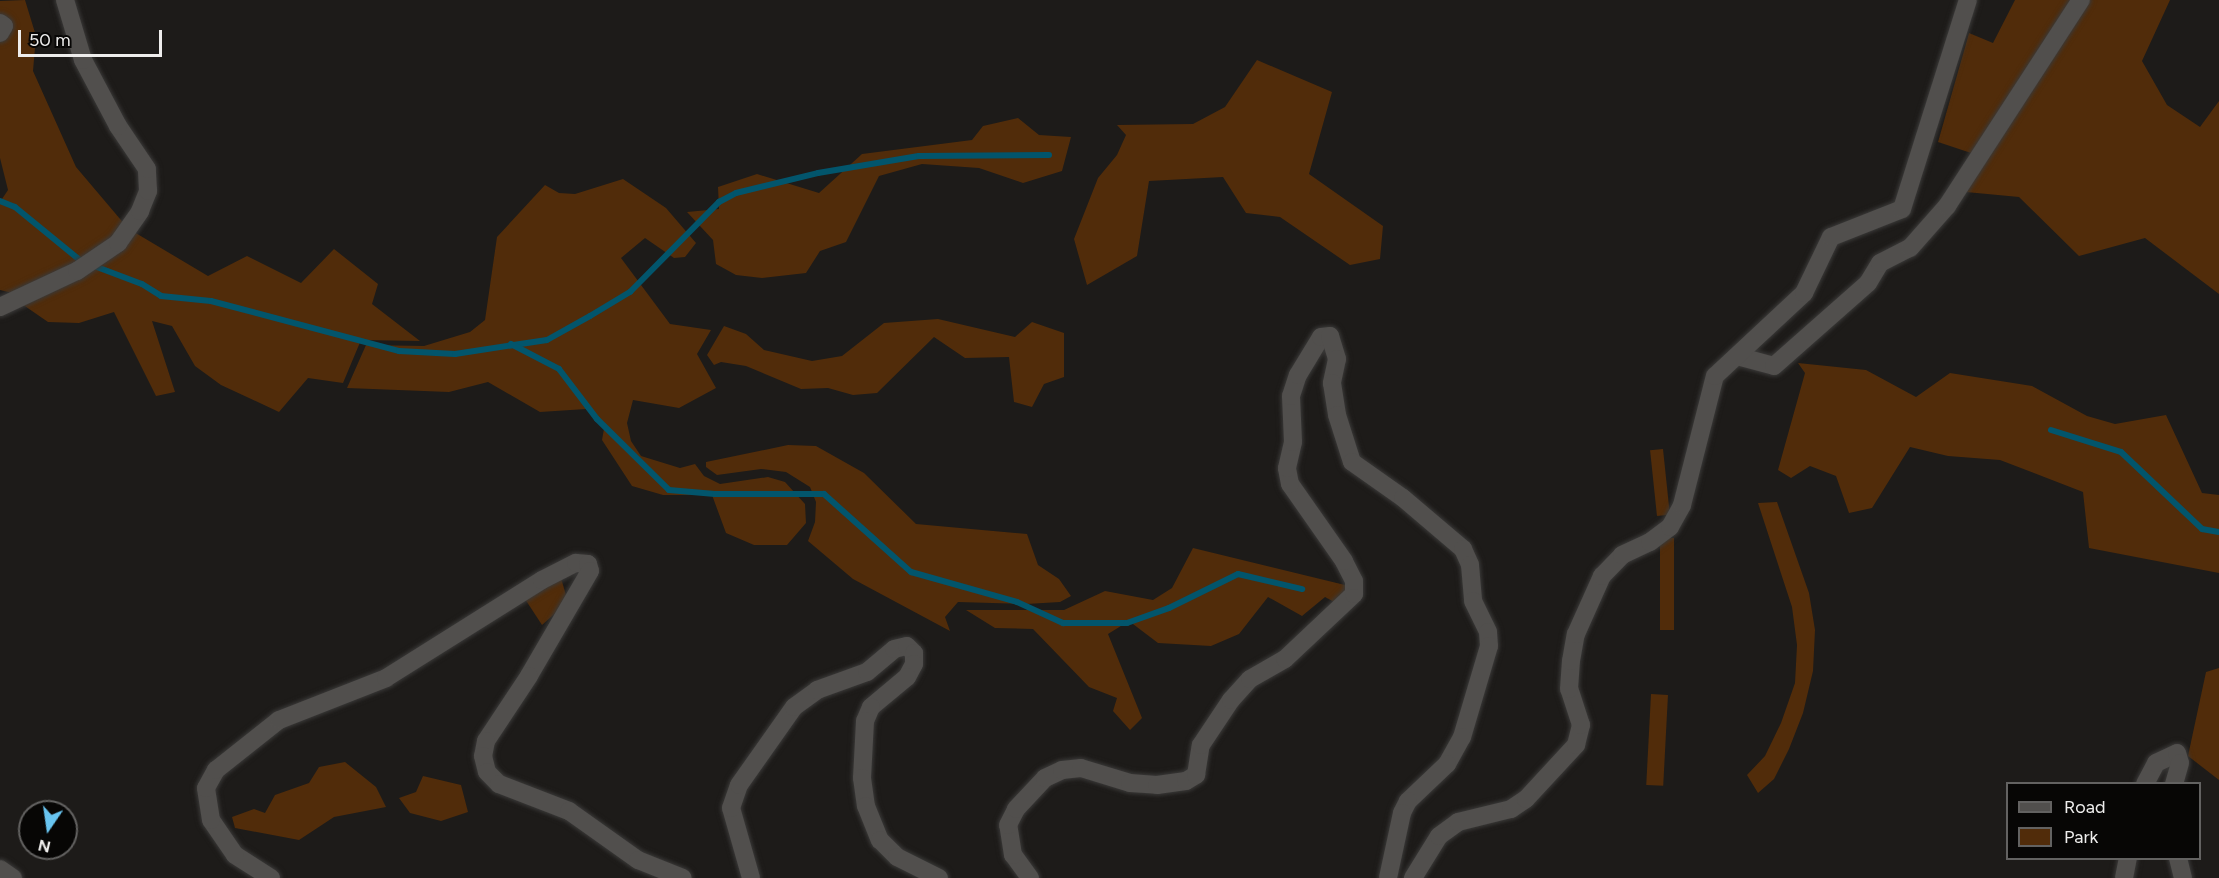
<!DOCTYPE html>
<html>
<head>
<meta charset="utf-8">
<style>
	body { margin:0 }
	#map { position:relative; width:2219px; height:878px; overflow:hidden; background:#1d1b19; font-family:Figtree,sans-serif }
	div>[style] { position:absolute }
	.green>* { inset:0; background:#512c0a; transform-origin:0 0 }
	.stream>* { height:6px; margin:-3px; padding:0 3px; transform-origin:3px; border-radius:3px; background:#02556c }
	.roads { filter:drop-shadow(0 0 2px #3a3938) drop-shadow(0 0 2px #3a3938) }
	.street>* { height:18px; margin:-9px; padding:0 9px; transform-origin:9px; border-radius:9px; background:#514f4d }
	span { translate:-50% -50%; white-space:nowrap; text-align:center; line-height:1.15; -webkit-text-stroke:6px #070605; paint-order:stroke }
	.legend { position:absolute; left:2006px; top:782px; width:195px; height:78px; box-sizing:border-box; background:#070605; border:2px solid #636261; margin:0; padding:8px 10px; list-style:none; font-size:18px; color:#eeedec }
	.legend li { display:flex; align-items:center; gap:12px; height:30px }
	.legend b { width:30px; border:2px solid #636261 }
	.north { position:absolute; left:18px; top:800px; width:60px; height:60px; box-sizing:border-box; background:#070605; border:2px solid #636261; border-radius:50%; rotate:193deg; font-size:16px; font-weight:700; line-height:24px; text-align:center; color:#eeedec }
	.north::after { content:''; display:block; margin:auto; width:21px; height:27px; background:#68c4f0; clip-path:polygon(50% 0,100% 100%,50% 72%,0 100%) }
	.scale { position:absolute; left:18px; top:30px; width:144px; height:27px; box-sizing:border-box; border:3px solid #eeedec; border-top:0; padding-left:8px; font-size:18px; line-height:21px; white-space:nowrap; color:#eeedec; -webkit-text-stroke:4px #070605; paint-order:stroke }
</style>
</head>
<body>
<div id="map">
	<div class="green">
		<i style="clip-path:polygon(25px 0,36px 36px,33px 71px,76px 167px,126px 226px,113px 242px,16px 294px,0 290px,0 202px,8px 190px,0 158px,0 1px)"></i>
		<i style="clip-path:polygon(2015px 0,2075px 0,1977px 155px,1938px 142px,1969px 33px,1993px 43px)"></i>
		<i style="clip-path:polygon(2087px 0,2170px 0,2142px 61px,2167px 105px,2200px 127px,2219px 101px,2219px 294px,2145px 238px,2079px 256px,2019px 197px,1966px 192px)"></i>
		<i style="clip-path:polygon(1257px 60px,1332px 92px,1309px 174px,1383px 226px,1380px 259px,1350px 265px,1280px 217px,1246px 213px,1223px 177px,1149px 181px,1137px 256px,1087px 285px,1074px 239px,1098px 178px,1117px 155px,1126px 135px,1117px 125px,1193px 124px,1225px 107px)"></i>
		<i style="clip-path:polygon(1018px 118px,1039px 135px,1071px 137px,1062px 171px,1023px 183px,979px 168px,922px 164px,879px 176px,846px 242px,820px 251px,806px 273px,762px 278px,736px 275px,716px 264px,713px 240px,687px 212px,719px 209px,718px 187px,757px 174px,819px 193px,862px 154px,972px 140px,983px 126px)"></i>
		<i style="clip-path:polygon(623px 179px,666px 208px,696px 243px,685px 257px,674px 258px,645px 238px,621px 258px,670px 324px,711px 330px,697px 354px,716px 388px,679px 408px,633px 400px,627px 423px,631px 441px,641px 456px,680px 468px,695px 464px,704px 476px,720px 484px,768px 477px,785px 482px,805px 504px,806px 523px,787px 545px,754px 545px,726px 533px,712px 495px,663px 495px,632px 486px,602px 440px,605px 423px,586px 409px,540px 412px,488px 382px,449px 392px,347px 388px,366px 345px,424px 346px,470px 332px,485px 320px,497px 237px,545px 185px,559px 193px,575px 194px)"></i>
		<i style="clip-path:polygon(134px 232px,208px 276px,247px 256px,301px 283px,334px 249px,378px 284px,372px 304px,420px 341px,361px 340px,343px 383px,308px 378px,279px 412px,221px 385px,195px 366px,172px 326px,152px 321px,175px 392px,156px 396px,114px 312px,79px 323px,48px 322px,19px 302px)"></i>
		<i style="clip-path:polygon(938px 319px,1015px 337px,1032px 322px,1064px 333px,1064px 377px,1044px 384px,1032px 407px,1014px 402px,1009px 357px,965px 358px,934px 337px,877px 393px,853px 395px,828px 388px,801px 389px,746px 366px,721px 362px,714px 365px,707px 355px,724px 326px,746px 334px,764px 350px,812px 361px,842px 356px,884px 323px)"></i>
		<i style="clip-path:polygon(1798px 363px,1866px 370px,1916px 397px,1950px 373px,2032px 386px,2087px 416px,2115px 424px,2166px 415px,2202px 493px,2219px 495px,2219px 573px,2089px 548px,2083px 492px,2000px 460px,1948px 456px,1910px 447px,1872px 508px,1849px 513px,1836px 476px,1810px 466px,1791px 478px,1778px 470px,1805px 373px)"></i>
		<i style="clip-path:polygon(788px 445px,816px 446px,864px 473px,916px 524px,1027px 534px,1038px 565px,1059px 579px,1071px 596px,1060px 602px,1026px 604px,958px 602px,945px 617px,950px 631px,853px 579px,808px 541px,815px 522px,816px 502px,810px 487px,786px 472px,761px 469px,717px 475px,706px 467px,706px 462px)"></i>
		<i style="left:1663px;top:449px;width:66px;height:13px;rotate:84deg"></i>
		<i style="clip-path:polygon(1777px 502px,1809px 593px,1815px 630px,1813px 671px,1803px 713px,1789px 749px,1774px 779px,1758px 793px,1747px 775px,1765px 756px,1781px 723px,1795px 683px,1797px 645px,1792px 607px,1758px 503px)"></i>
		<i style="left:1660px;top:538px;width:14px;height:92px"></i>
		<i style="clip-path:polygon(1193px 548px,1349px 586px,1336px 603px,1325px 597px,1302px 616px,1268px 597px,1239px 634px,1211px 646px,1158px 643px,1129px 621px,1108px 634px,1142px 718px,1130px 730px,1113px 711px,1117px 698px,1089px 687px,1033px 629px,995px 628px,966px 610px,1064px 610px,1105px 591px,1153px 600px,1172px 588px)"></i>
		<i style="clip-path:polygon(561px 578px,568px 602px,542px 625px,525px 599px)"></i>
		<i style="clip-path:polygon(2219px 668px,2219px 780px,2188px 756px,2206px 672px)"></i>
		<i style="left:1651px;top:694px;width:17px;height:91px;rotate:3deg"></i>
		<i style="clip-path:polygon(345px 762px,376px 787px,386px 807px,334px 817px,299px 840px,235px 828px,232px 817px,254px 809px,265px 813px,275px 795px,309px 783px,319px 767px)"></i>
		<i style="clip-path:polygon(423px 776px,461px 785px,468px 812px,441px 821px,410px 813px,399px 798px,416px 792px)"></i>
	</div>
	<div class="stream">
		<i style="left:0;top:201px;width:16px;rotate:22deg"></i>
		<i style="left:15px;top:207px;width:85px;rotate:39.3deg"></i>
		<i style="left:81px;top:261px;width:65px;rotate:20.7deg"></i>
		<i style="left:142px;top:284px;width:22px;rotate:32deg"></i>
		<i style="left:161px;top:296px;width:50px;rotate:5.7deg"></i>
		<i style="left:211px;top:301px;width:195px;rotate:14.9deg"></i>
		<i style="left:399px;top:351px;width:56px;rotate:3.1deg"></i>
		<i style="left:455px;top:354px;width:93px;rotate:-8.7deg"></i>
		<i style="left:547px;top:340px;width:49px;rotate:-29.2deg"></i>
		<i style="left:590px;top:316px;width:47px;rotate:-31deg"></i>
		<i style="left:630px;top:292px;width:127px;rotate:-45.3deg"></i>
		<i style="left:719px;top:202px;width:19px;rotate:-28deg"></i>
		<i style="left:736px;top:193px;width:84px;rotate:-13.7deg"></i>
		<i style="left:818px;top:173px;width:102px;rotate:-9.6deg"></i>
		<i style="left:919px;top:156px;width:130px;rotate:-0.4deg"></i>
		<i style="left:511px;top:344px;width:54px;rotate:27.5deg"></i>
		<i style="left:559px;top:369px;width:63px;rotate:52.8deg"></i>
		<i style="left:597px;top:419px;width:101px;rotate:44.6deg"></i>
		<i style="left:669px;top:490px;width:46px;rotate:5deg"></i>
		<i style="left:715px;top:494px;width:109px"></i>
		<i style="left:824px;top:494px;width:117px;rotate:41.9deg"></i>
		<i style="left:911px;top:572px;width:110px;rotate:15.8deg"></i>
		<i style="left:1017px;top:602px;width:51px;rotate:24.5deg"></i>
		<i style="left:1063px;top:623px;width:64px"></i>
		<i style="left:1127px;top:623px;width:45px;rotate:-19.7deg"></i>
		<i style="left:1169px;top:608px;width:77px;rotate:-26.2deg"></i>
		<i style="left:1238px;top:574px;width:66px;rotate:13.2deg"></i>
		<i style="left:2051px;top:430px;width:73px;rotate:17.4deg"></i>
		<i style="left:2121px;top:452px;width:112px;rotate:43.5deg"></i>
		<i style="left:2202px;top:529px;width:17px;rotate:10deg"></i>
	</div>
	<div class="roads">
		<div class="street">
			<i style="left:0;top:23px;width:5px;rotate:37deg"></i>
			<i style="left:4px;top:26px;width:8px;rotate:120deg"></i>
			<i style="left:0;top:307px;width:85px;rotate:-25.1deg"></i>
			<i style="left:77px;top:271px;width:50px;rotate:-34.3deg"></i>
			<i style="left:118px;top:243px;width:39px;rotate:-55deg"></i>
			<i style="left:140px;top:211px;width:22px;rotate:-68deg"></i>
			<i style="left:148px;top:191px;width:22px;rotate:-93deg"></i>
			<i style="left:147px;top:169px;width:52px;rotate:-124deg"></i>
			<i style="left:118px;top:126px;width:75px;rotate:-117.9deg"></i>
			<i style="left:83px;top:60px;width:63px;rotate:-106.7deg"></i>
			<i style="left:1737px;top:356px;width:38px;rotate:15deg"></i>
			<i style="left:1774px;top:366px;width:125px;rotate:-41.4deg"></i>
			<i style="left:1868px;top:283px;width:23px;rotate:-59deg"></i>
			<i style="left:1880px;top:263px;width:34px;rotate:-27deg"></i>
			<i style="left:1910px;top:248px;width:56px;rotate:-48.6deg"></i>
			<i style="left:1947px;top:206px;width:246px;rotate:-57deg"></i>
			<i style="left:2145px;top:784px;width:24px;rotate:-62deg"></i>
			<i style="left:2156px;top:763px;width:23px;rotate:-25deg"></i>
			<i style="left:2177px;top:753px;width:10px;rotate:73deg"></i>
			<i style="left:2180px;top:763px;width:22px;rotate:106deg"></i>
			<i style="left:2178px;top:858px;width:21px;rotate:76deg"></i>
			<i style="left:0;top:869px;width:16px;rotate:35deg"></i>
			<i style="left:271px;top:878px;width:43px;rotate:-147.4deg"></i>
			<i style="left:235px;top:855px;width:42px;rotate:-124.4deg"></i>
			<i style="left:211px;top:820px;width:32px;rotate:-99deg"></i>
			<i style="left:206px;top:788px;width:21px;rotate:-61deg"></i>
			<i style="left:216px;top:770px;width:80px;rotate:-38.4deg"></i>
			<i style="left:279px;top:720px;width:115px;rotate:-21.4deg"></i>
			<i style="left:386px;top:678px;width:184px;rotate:-32.1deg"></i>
			<i style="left:542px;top:580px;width:38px;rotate:-27deg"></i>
			<i style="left:576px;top:563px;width:12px;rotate:5deg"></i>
			<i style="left:588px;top:564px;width:7px;rotate:74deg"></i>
			<i style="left:590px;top:571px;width:121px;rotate:120.2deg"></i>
			<i style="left:529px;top:676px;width:78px;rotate:123.5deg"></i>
			<i style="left:486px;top:741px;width:15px;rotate:101deg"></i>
			<i style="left:483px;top:756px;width:16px;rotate:76deg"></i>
			<i style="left:487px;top:772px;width:17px;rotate:45deg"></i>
			<i style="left:499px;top:784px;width:75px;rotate:21.1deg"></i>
			<i style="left:569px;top:811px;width:85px;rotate:35.4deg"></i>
			<i style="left:638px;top:860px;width:48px;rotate:21.8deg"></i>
			<i style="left:751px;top:878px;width:73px;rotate:-105.9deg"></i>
			<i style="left:731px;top:808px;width:24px;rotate:-71deg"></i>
			<i style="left:739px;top:785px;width:95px;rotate:-54.8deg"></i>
			<i style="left:794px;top:707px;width:29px;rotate:-36deg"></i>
			<i style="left:817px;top:690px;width:53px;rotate:-19.8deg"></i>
			<i style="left:867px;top:672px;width:35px;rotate:-40deg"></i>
			<i style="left:894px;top:649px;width:13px;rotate:-13deg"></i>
			<i style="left:907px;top:646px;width:10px;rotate:45deg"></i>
			<i style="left:914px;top:653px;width:11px;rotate:90deg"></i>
			<i style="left:914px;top:664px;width:15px;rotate:118deg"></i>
			<i style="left:907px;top:677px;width:47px;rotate:140.2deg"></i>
			<i style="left:871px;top:707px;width:15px;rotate:113deg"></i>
			<i style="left:865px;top:721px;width:57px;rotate:93deg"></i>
			<i style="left:862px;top:778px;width:28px;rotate:82deg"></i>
			<i style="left:866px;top:806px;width:37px;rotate:68deg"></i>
			<i style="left:880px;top:840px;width:24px;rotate:45deg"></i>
			<i style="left:897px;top:857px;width:47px;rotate:26.6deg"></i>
			<i style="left:1030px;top:878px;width:29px;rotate:-126deg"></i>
			<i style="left:1013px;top:855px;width:30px;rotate:-99deg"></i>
			<i style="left:1008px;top:825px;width:18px;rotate:-63deg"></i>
			<i style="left:1016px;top:809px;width:42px;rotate:-46.9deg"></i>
			<i style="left:1045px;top:778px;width:19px;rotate:-25deg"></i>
			<i style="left:1062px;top:770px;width:19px;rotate:-6deg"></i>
			<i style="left:1081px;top:768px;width:51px;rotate:17deg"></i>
			<i style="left:1130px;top:783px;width:27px;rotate:4deg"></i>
			<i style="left:1157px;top:785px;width:29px;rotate:-8deg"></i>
			<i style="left:1186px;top:781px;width:12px;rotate:-31deg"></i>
			<i style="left:1196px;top:775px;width:30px;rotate:-81deg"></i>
			<i style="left:1201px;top:745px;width:54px;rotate:-56.3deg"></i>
			<i style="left:1231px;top:700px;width:28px;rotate:-48deg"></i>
			<i style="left:1250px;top:679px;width:40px;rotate:-29.7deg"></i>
			<i style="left:1285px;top:659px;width:95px;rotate:-43.3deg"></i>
			<i style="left:1354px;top:594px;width:13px;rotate:-90deg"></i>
			<i style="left:1354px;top:581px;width:22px;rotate:-117deg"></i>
			<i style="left:1344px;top:561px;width:94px;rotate:-125deg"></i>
			<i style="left:1290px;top:484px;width:16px;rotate:-101deg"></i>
			<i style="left:1287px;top:468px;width:27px;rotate:-77deg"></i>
			<i style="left:1293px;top:442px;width:46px;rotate:-92.5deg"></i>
			<i style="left:1291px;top:396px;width:22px;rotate:-72deg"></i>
			<i style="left:1298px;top:375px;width:44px;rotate:-58.8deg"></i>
			<i style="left:1321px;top:337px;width:9px;rotate:-6deg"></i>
			<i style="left:1330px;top:336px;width:24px;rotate:73deg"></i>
			<i style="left:1337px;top:359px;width:25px;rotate:102deg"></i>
			<i style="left:1332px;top:383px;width:32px;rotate:81deg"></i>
			<i style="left:1337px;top:415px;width:49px;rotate:72.3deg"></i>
			<i style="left:1352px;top:462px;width:62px;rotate:35.2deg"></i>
			<i style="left:1403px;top:498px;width:79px;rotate:40.4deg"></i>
			<i style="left:1463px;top:549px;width:17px;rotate:66deg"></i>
			<i style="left:1470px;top:565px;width:36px;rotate:85deg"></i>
			<i style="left:1473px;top:601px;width:34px;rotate:64deg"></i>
			<i style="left:1488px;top:632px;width:14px;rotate:86deg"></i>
			<i style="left:1489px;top:646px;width:95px;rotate:106.5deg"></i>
			<i style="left:1462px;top:737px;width:31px;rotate:119deg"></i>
			<i style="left:1447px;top:764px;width:54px;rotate:136.5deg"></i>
			<i style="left:1408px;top:801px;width:13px;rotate:117deg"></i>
			<i style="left:1402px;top:813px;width:66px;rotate:102.2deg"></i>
			<i style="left:1413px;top:878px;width:49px;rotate:-58.2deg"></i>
			<i style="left:1439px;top:836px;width:24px;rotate:-36deg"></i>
			<i style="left:1458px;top:822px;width:55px;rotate:-13.8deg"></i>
			<i style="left:1511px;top:809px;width:18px;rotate:-34deg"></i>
			<i style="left:1526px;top:799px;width:74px;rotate:-47.2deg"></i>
			<i style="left:1576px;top:745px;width:21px;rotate:-76deg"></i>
			<i style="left:1581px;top:725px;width:38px;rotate:-108deg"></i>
			<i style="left:1569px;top:689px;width:28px;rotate:-86deg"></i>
			<i style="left:1571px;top:661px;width:27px;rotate:-80deg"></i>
			<i style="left:1576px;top:634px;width:64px;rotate:-65.9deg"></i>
			<i style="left:1602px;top:576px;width:29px;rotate:-46deg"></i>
			<i style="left:1622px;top:555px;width:31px;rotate:-25deg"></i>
			<i style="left:1650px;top:542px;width:25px;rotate:-37deg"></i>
			<i style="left:1670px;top:527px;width:25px;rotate:-61deg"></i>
			<i style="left:1682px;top:505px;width:133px;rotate:-75.7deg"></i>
			<i style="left:1715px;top:376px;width:122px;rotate:-43deg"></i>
			<i style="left:1804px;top:293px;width:62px;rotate:-64.3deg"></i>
			<i style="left:1831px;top:237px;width:76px;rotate:-21.5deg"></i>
			<i style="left:1902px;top:209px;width:219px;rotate:-72.5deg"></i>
			<i style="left:2124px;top:878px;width:20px;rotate:-79deg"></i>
		</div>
	</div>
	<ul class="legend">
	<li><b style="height:8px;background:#514f4d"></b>Road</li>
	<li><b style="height:16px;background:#512c0a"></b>Park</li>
	</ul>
	<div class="north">N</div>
	<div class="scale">50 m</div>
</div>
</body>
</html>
